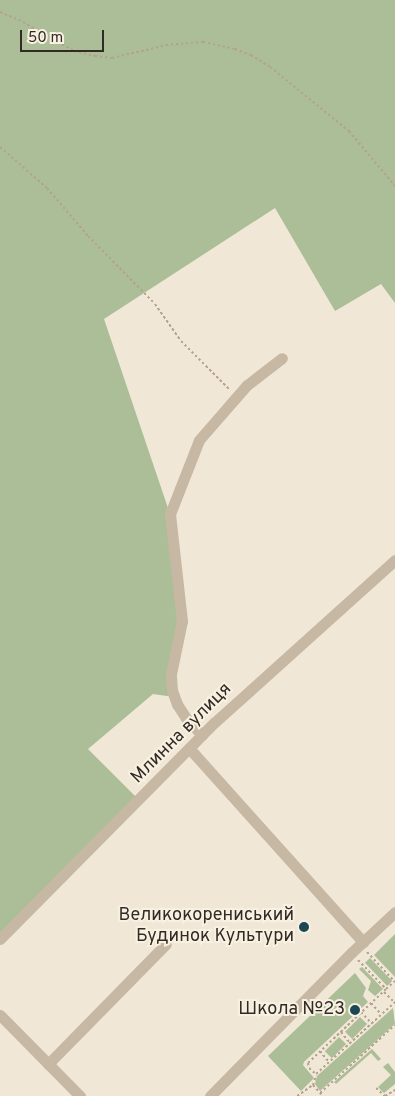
<!DOCTYPE html>
<html>
<head>
<meta charset="utf-8">
<style>
	body { margin:0 }
	#map { position:relative; width:395px; height:1096px; overflow:hidden; background:#f0e7d6; font-family:Overpass,sans-serif }
	div>[style] { position:absolute }
	.green>* { inset:0; background:#acbe97; transform-origin:0 0 }
	.path>* { height:2px; margin-top:-1px; transform-origin:0; background:repeating-linear-gradient(90deg,#b3a28d 0 2.5px,transparent 0 5px) }
	.street>* { height:11px; margin:-5.5px; padding:0 5.5px; transform-origin:5.5px; border-radius:5.5px; background:#c7b8a3 }
	.dots>* { width:14px; height:14px; translate:-50% -50%; box-sizing:border-box; border:2px solid #f8f1e2; border-radius:50% }
	span { translate:-50% -50%; white-space:nowrap; text-align:center; line-height:1.15; -webkit-text-stroke:4px #f8f1e2; paint-order:stroke }
	.street-label { font-size:18px; color:#322b25 }
	.poi-label { font-size:18px; color:#322b25 }
	.right { translate:-100% -50%; text-align:right }
	.scale { position:absolute; left:20px; top:30px; width:84px; height:22px; box-sizing:border-box; border:2px solid #322b25; border-top:0; padding-left:6px; font-size:15px; line-height:18px; white-space:nowrap; color:#322b25; -webkit-text-stroke:4px #f8f1e2; paint-order:stroke }
</style>
</head>
<body>
<div id="map">
	<div class="green">
		<i style="clip-path:polygon(0 0,395px 0,395px 303px,381px 284px,335px 311px,275px 208px,104px 319px,170px 514px,181px 601px,174px 697px,153px 694px,88px 749px,140px 801px,0 939px)"></i>
		<i style="clip-path:polygon(395px 934px,395px 977px,374px 955px)"></i>
		<i style="left:370px;top:958px;width:32px;height:7px;rotate:46deg"></i>
		<i style="clip-path:polygon(362px 967px,383px 989px,375px 996px,368px 990px,371px 981px,359px 969px)"></i>
		<i style="clip-path:polygon(355px 973px,366px 988px,363px 996px,368px 1002px,304px 1062px,303px 1065px,314px 1078px,301px 1091px,268px 1056px)"></i>
		<i style="clip-path:polygon(393px 1008px,395px 1024px,320px 1091px,315px 1084px,317px 1076px)"></i>
		<i style="left:360px;top:1017px;width:10px;height:21px;rotate:45deg"></i>
		<i style="left:339px;top:1037px;width:10px;height:20px;rotate:45deg"></i>
		<i style="clip-path:polygon(372px 1049px,381px 1059px,378px 1061px,371px 1053px,336px 1084px,334px 1082px)"></i>
		<i style="clip-path:polygon(388px 1063px,395px 1072px,395px 1084px,384px 1093px,378px 1087px,391px 1075px,383px 1067px)"></i>
	</div>
	<div class="path">
		<i style="left:0;top:12px;width:25px;rotate:23deg"></i>
		<i style="left:23px;top:22px;width:59px;rotate:29.6deg"></i>
		<i style="left:74px;top:51px;width:22px;rotate:13deg"></i>
		<i style="left:95px;top:56px;width:17px;rotate:7deg"></i>
		<i style="left:112px;top:58px;width:56px;rotate:-13.5deg"></i>
		<i style="left:166px;top:45px;width:37px;rotate:-5deg"></i>
		<i style="left:203px;top:42px;width:33px;rotate:12deg"></i>
		<i style="left:235px;top:49px;width:17px;rotate:21deg"></i>
		<i style="left:251px;top:55px;width:22px;rotate:32deg"></i>
		<i style="left:270px;top:67px;width:102px;rotate:39deg"></i>
		<i style="left:349px;top:131px;width:72px;rotate:50.1deg"></i>
		<i style="left:0;top:147px;width:62px;rotate:41.1deg"></i>
		<i style="left:47px;top:188px;width:63px;rotate:49.5deg"></i>
		<i style="left:88px;top:236px;width:95px;rotate:45.4deg"></i>
		<i style="left:155px;top:304px;width:45px;rotate:54.9deg"></i>
		<i style="left:181px;top:341px;width:68px;rotate:45deg"></i>
		<i style="left:367px;top:952px;width:40px;rotate:47deg"></i>
		<i style="left:358px;top:960px;width:40px;rotate:46deg"></i>
		<i style="left:386px;top:989px;width:12px;rotate:-42deg"></i>
		<i style="left:386px;top:989px;width:108px;rotate:136.5deg"></i>
		<i style="left:308px;top:1063px;width:5px;rotate:79deg"></i>
		<i style="left:309px;top:1068px;width:9px;rotate:41deg"></i>
		<i style="left:316px;top:1074px;width:107px;rotate:-42.3deg"></i>
		<i style="left:384px;top:992px;width:16px;rotate:45deg"></i>
		<i style="left:371px;top:1003px;width:15px;rotate:48deg"></i>
		<i style="left:361px;top:1012px;width:16px;rotate:47deg"></i>
		<i style="left:341px;top:1032px;width:14px;rotate:51deg"></i>
		<i style="left:320px;top:1051px;width:14px;rotate:51deg"></i>
		<i style="left:313px;top:1085px;width:15px;rotate:48deg"></i>
		<i style="left:376px;top:1088px;width:12px;rotate:42deg"></i>
		<i style="left:385px;top:1096px;width:12px;rotate:-31deg"></i>
		<i style="left:320px;top:1093px;width:101px;rotate:-42.2deg"></i>
		<i style="left:297px;top:1096px;width:19px;rotate:-35deg"></i>
		<i style="left:313px;top:1085px;width:10px;rotate:-73deg"></i>
	</div>
	<div class="street">
		<i style="left:202px;top:735px;width:23px;rotate:-133deg"></i>
		<i style="left:186px;top:718px;width:17px;rotate:-123deg"></i>
		<i style="left:177px;top:704px;width:15px;rotate:-110deg"></i>
		<i style="left:172px;top:690px;width:16px;rotate:-94deg"></i>
		<i style="left:171px;top:674px;width:54px;rotate:-78.3deg"></i>
		<i style="left:182px;top:621px;width:108px;rotate:-96.4deg"></i>
		<i style="left:170px;top:514px;width:79px;rotate:-68.6deg"></i>
		<i style="left:199px;top:440px;width:73px;rotate:-48.9deg"></i>
		<i style="left:247px;top:385px;width:44px;rotate:-37.6deg"></i>
		<i style="left:189px;top:748px;width:261px;rotate:48.1deg"></i>
		<i style="left:0;top:939px;width:305px;rotate:-45.3deg"></i>
		<i style="left:215px;top:722px;width:242px;rotate:-42deg"></i>
		<i style="left:0;top:1015px;width:114px;rotate:45.4deg"></i>
		<i style="left:48px;top:1064px;width:168px;rotate:-45.5deg"></i>
		<i style="left:210px;top:1096px;width:202px;rotate:-45.4deg"></i>
		<i style="left:352px;top:952px;width:59px;rotate:-42.9deg"></i>
	</div>
	<div class="dots">
		<i style="left:304px;top:927px;background:#1b4853"></i>
		<i style="left:355px;top:1010px;background:#1b4853"></i>
	</div>
	<div class="street-label">
		<span style="left:182px;top:734px;rotate:-45deg">Млинна вулиця</span>
	</div>
	<div class="poi-label">
		<span class="right" style="left:294px;top:927px">Великокорениський<br>Будинок Культури</span>
		<span class="right" style="left:345px;top:1010px">Школа №23</span>
	</div>
	<div class="scale">50 m</div>
</div>
</body>
</html>
